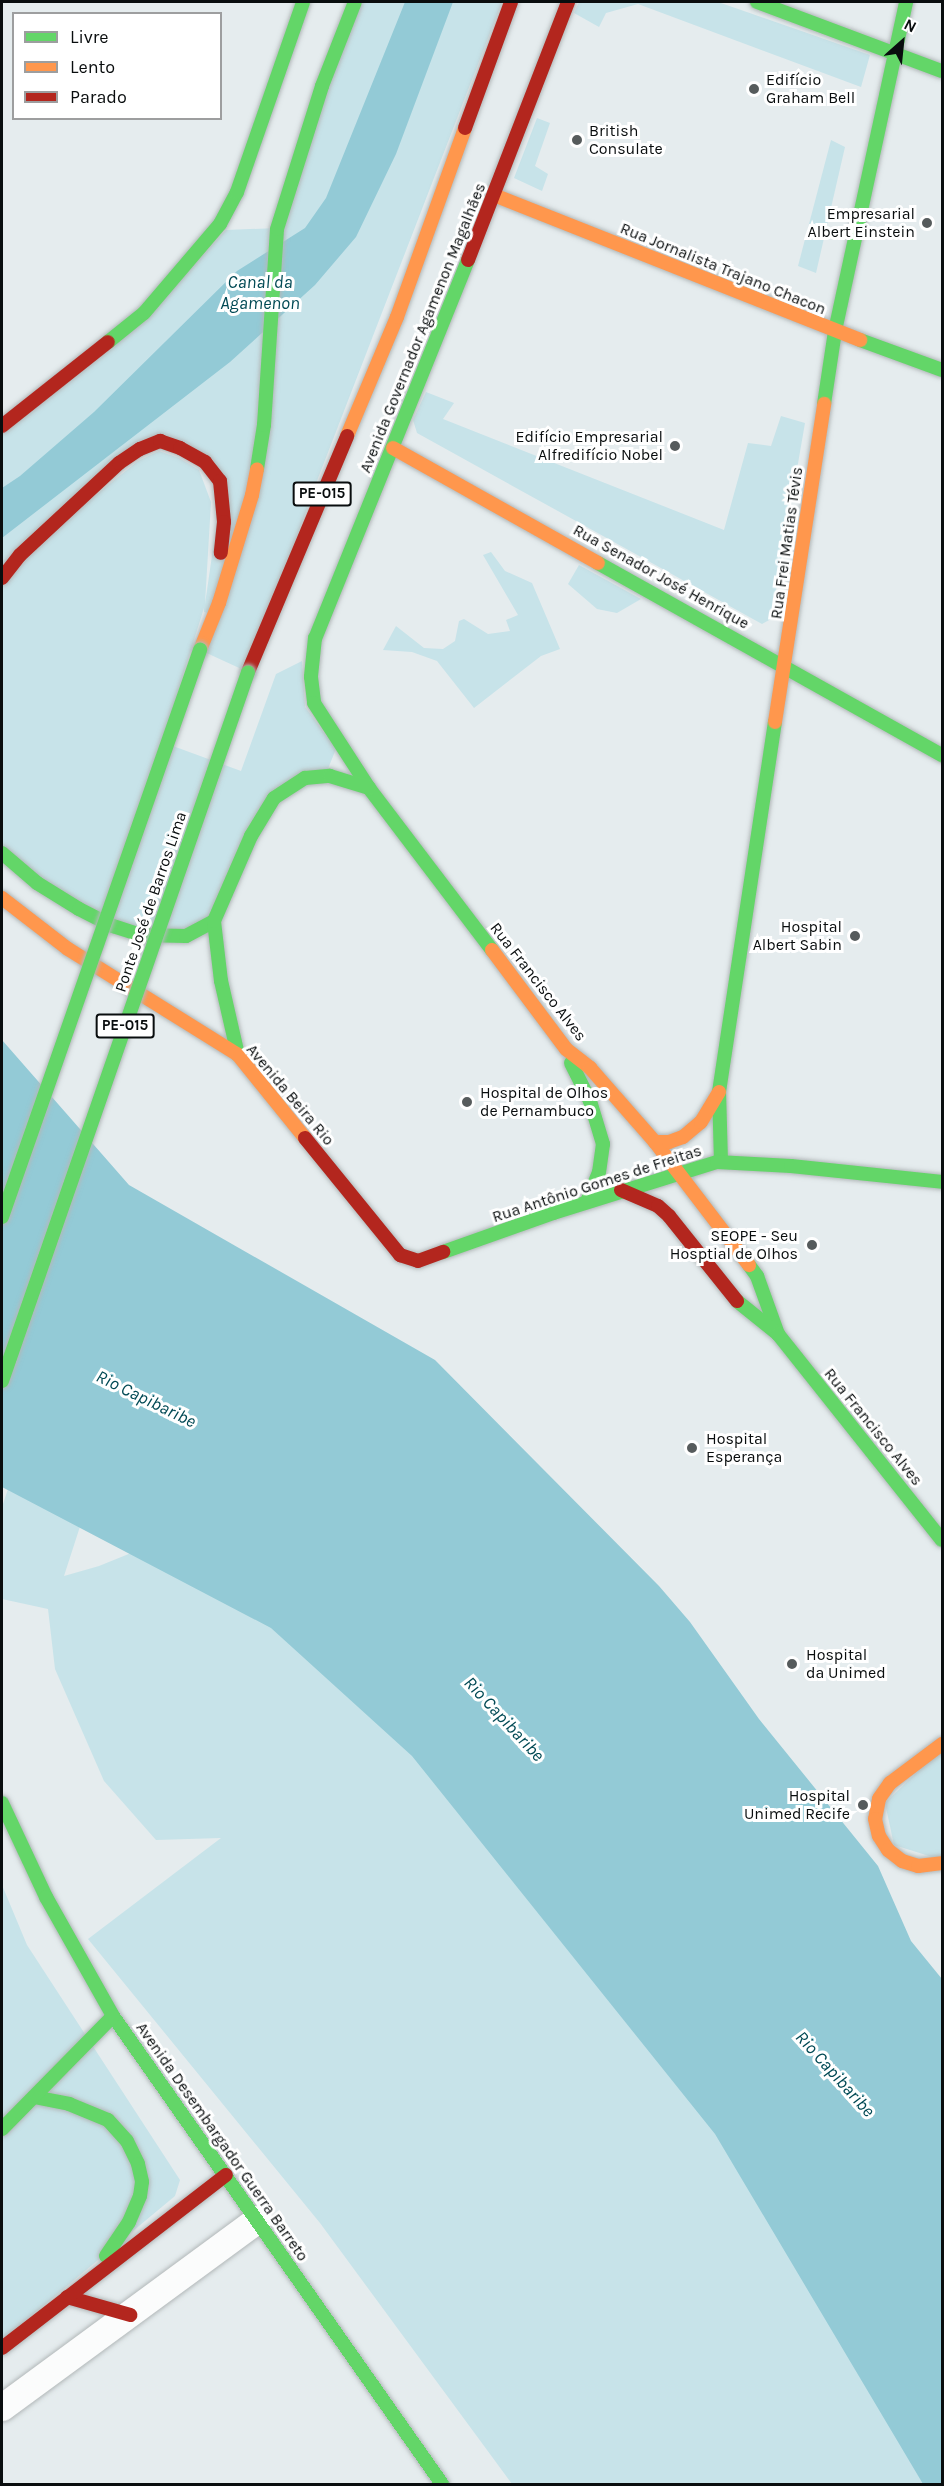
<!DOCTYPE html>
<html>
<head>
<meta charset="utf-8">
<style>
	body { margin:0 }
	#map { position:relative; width:944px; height:2486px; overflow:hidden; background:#e5ecee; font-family:Karla,sans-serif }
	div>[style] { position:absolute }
	.green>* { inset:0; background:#c7e3e9 }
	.water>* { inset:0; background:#93cad6 }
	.roads { filter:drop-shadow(0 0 2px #b2b8b9) drop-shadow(0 0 2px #b2b8b9) }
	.street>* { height:27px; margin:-13.5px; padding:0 13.5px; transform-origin:13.5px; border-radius:13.5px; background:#fbfcfc }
	.fast>* { height:14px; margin:-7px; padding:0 7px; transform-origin:7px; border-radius:7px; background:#63d668 }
	.slow>* { height:14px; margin:-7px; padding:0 7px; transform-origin:7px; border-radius:7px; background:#ff974d }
	.jam>* { height:14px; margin:-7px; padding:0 7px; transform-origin:7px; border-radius:7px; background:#b3261e }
	.bridges { filter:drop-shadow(0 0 2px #b2b8b9) drop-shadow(0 0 2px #b2b8b9) }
	.fast-bridge>* { height:14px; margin:-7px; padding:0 7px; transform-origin:7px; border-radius:7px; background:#63d668 }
	.dots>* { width:16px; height:16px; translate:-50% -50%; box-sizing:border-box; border:3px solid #fff; border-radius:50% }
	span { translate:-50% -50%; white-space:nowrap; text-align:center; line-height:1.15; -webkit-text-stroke:6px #fff; paint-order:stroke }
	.shield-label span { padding:2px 4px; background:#fff; border:2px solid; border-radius:4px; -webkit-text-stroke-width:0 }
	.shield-label { font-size:15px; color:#090d0e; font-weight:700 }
	.poi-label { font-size:16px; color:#090d0e }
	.left { translate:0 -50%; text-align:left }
	.right { translate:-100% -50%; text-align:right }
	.street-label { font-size:16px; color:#090d0e }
	.water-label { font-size:18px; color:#004954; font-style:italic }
	.frame { position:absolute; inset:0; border:3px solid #090d0e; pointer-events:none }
	.legend { position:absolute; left:12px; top:12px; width:210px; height:108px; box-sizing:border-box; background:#fff; border:2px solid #9d9e9f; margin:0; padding:8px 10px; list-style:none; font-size:18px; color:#090d0e }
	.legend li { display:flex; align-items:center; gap:12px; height:30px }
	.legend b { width:30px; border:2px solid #9d9e9f }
	.north { position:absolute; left:872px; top:12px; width:60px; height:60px; -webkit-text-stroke:4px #fff; paint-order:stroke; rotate:27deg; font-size:16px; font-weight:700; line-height:24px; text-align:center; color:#090d0e }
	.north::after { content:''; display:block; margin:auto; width:21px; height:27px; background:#090d0e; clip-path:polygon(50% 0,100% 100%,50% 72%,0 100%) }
</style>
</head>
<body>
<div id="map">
	<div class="green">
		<i style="clip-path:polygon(evenodd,355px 2px,502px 2px,315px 486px,248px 672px,200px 650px,214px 615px,204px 612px,204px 608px,162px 742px,241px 771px,276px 674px,302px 661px,305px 707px,336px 749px,325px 776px,300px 778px,284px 785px,269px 798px,246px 836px,209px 921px,181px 936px,135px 935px,108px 926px,74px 909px,32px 883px,2px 857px,2px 426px,149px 315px,226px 230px,277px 228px,322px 86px,355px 2px,152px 448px,180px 454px,194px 461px,206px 469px,214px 487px,219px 507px,205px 604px,211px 502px,199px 470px,179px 458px,159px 451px,138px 461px,65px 520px,118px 472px,152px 448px)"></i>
		<i style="clip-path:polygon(579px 2px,718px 2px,870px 55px,861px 87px,638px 4px,606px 13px,599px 27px,574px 13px)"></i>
		<i style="clip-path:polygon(537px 118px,550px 123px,535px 166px,548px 174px,542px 191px,514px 178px)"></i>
		<i style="clip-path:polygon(831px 140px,845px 147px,816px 273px,798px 266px)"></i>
		<i style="clip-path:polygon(426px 392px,454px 403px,443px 419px,724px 530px,748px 443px,771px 446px,781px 416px,805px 423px,771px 619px,762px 624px,417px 433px,413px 420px)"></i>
		<i style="clip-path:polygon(491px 552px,505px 571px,532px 583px,560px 649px,541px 656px,474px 708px,437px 661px,412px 652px,383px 650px,396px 626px,424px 648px,443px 649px,455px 641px,459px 621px,464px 619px,488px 634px,510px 631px,506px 620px,518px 615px,483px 555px)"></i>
		<i style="clip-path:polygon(579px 565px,641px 599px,617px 613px,597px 609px,568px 584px)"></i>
		<i style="clip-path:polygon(12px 1477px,86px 1508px,64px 1576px,99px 1566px,141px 1549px,316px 1639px,647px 2016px,942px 2484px,512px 2484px,320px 2223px,88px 1939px,221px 1838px,156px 1840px,104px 1781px,55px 1669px,48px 1609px,2px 1599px,2px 1507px)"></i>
		<i style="clip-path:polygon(942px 1748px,942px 1860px,894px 1845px,885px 1803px)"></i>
		<i style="clip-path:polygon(2px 1885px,27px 1945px,180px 2180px,175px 2196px,2px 2340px)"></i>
	</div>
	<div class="water">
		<i style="clip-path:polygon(405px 2px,453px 2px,396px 154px,356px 237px,315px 285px,230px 362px,2px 538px,2px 488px,20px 476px,94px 412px,237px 271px,305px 228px,326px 198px)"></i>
		<i style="clip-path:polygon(2px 1040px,129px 1185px,435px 1360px,659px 1586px,690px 1622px,759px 1719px,878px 1866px,911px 1941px,942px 1979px,942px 2484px,923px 2484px,715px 2134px,412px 1756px,271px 1628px,2px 1487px)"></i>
	</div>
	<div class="roads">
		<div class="street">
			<i style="left:2px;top:2407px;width:318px;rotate:-36.3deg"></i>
		</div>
		<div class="fast">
			<i style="left:757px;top:2px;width:197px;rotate:20.5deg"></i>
			<i style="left:468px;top:260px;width:408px;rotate:112deg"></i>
			<i style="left:315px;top:638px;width:39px;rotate:96deg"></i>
			<i style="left:311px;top:677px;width:26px;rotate:83deg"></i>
			<i style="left:314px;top:703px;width:101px;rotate:57.1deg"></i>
			<i style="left:369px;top:788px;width:203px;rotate:52.8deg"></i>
			<i style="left:860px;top:340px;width:87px;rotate:20.1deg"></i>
			<i style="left:108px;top:342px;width:46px;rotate:-38.9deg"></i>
			<i style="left:144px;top:313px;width:117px;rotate:-49.5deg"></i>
			<i style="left:220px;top:224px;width:36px;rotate:-62deg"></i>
			<i style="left:237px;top:192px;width:201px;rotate:-70.8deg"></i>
			<i style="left:824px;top:404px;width:74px;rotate:-81.4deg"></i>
			<i style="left:835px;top:331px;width:337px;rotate:-77.8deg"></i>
			<i style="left:257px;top:469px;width:45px;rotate:-81deg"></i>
			<i style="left:264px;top:425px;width:196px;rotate:-86.2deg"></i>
			<i style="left:277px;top:229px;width:150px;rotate:-72.5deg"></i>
			<i style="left:322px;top:86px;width:90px;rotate:-68.6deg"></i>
			<i style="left:598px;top:563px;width:394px;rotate:29.2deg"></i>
			<i style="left:2px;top:853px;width:46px;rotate:40.6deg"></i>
			<i style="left:37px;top:883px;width:49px;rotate:31.8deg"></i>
			<i style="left:79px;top:909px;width:38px;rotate:27deg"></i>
			<i style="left:113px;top:926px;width:29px;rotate:18deg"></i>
			<i style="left:141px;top:935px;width:45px;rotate:1.3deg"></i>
			<i style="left:186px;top:936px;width:32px;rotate:-28deg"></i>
			<i style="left:238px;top:1055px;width:76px;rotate:-102.9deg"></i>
			<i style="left:221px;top:981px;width:60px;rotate:-96.7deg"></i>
			<i style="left:214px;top:921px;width:93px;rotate:-66.5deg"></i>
			<i style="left:251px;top:836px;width:44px;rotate:-58.8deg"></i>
			<i style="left:274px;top:798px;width:37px;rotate:-33deg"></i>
			<i style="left:305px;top:778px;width:25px;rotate:-5deg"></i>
			<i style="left:330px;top:776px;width:41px;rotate:17.1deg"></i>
			<i style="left:571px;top:1063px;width:42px;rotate:63.4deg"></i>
			<i style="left:590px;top:1101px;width:45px;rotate:73.2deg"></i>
			<i style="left:603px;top:1144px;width:28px;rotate:98deg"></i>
			<i style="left:599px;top:1172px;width:32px;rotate:112deg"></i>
			<i style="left:721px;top:1162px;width:70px;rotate:-91.6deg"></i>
			<i style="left:719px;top:1092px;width:374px;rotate:-81.4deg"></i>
			<i style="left:443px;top:1252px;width:117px;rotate:-19.5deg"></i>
			<i style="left:553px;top:1213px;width:172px;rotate:-17.3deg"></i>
			<i style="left:717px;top:1162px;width:74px;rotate:3.1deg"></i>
			<i style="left:791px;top:1166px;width:152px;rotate:6deg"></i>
			<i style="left:749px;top:1265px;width:14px;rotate:54deg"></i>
			<i style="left:757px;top:1276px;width:62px;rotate:70.1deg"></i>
			<i style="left:737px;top:1301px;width:53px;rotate:38.8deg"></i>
			<i style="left:778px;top:1334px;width:263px;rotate:51.5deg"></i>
			<i style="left:2px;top:1803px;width:104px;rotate:64.9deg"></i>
			<i style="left:46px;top:1897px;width:137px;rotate:60.6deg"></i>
			<i style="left:113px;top:2016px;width:572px;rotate:54.89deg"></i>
			<i style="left:34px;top:2097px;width:36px;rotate:11deg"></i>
			<i style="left:69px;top:2104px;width:42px;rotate:22.3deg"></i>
			<i style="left:108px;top:2120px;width:28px;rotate:48deg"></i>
			<i style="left:127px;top:2141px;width:25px;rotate:64deg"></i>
			<i style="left:138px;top:2164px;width:18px;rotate:77deg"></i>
			<i style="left:142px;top:2182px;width:14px;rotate:98deg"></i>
			<i style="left:140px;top:2196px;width:28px;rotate:113deg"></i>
			<i style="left:129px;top:2222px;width:41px;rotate:124.1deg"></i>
			<i style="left:2px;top:2129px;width:158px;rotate:-45.5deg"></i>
		</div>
		<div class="slow">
			<i style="left:494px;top:195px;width:394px;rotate:21.6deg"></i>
			<i style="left:347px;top:436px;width:129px;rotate:-67.2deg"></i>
			<i style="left:397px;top:317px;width:201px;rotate:-70.2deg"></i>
			<i style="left:393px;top:448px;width:235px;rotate:29.3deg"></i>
			<i style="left:200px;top:650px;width:51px;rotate:-68deg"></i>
			<i style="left:219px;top:603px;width:113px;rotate:-73deg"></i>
			<i style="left:252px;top:495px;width:26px;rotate:-79deg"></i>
			<i style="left:775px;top:722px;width:322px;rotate:-81.2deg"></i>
			<i style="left:2px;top:898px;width:83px;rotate:37.7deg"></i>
			<i style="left:68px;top:949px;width:200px;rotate:31.9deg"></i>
			<i style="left:238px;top:1055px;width:107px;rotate:51.1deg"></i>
			<i style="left:492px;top:950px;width:124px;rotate:53.2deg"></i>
			<i style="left:566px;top:1049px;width:31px;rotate:38deg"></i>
			<i style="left:590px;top:1068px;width:98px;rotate:48.7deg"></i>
			<i style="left:655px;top:1142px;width:155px;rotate:52.6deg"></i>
			<i style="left:655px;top:1142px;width:14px"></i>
			<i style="left:669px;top:1142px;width:15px;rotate:-20deg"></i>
			<i style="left:683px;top:1137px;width:23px;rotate:-40deg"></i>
			<i style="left:701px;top:1122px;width:35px;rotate:-59deg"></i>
			<i style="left:942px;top:1744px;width:65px;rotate:143.1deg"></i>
			<i style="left:890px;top:1783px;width:19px;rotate:125deg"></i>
			<i style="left:879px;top:1799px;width:20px;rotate:101deg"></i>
			<i style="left:875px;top:1819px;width:17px;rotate:77deg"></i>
			<i style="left:879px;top:1836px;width:17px;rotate:57deg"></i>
			<i style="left:888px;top:1850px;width:18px;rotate:38deg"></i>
			<i style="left:902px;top:1861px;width:17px;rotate:17deg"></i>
			<i style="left:918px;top:1866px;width:24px;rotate:-7deg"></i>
		</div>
		<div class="jam">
			<i style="left:465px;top:128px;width:134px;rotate:-69.9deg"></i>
			<i style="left:468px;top:260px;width:277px;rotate:-68.8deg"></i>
			<i style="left:2px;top:426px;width:135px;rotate:-38.4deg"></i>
			<i style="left:2px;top:578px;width:29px;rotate:-52deg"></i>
			<i style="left:20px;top:555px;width:135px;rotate:-42.9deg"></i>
			<i style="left:119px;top:463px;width:25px;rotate:-34deg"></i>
			<i style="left:140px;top:449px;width:22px;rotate:-22deg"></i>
			<i style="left:160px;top:441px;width:21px;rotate:19deg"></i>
			<i style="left:180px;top:448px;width:29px;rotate:29deg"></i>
			<i style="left:205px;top:462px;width:24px;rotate:52deg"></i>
			<i style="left:220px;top:481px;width:41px;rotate:84.4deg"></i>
			<i style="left:224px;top:522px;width:31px;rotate:96deg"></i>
			<i style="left:248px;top:672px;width:256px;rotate:-67.2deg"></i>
			<i style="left:305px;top:1138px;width:151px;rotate:50.9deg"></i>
			<i style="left:400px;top:1255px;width:19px;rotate:18deg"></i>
			<i style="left:418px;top:1261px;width:27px;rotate:-20deg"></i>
			<i style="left:621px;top:1190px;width:40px;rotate:23.4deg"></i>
			<i style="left:658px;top:1206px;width:15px;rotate:42deg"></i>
			<i style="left:669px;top:1216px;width:109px;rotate:51.3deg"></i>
			<i style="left:67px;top:2297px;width:66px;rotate:15.9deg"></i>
			<i style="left:2px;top:2348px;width:283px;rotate:-37.7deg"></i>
		</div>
	</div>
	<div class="bridges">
		<div class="fast-bridge">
			<i style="left:2px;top:1217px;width:601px;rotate:-70.75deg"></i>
			<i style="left:2px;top:1381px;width:750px;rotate:-70.86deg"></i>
		</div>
	</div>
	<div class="dots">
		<i style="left:754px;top:89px;background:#565b5c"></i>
		<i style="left:577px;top:140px;background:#565b5c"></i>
		<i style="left:927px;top:223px;background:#565b5c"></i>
		<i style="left:675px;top:446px;background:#565b5c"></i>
		<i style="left:855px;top:936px;background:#565b5c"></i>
		<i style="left:467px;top:1102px;background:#565b5c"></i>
		<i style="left:812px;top:1245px;background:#565b5c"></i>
		<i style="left:692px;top:1448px;background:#565b5c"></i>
		<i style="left:792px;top:1664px;background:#565b5c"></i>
		<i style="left:863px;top:1805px;background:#565b5c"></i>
	</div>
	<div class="shield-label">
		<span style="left:322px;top:494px">PE-015</span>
		<span style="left:125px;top:1026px">PE-015</span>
	</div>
	<div class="poi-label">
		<span class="left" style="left:766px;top:89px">Edifício<br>Graham Bell</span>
		<span class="left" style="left:589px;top:140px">British<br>Consulate</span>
		<span class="right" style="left:915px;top:223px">Empresarial<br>Albert Einstein</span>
		<span class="right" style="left:663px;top:446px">Edifício Empresarial<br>Alfredifício Nobel</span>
		<span class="right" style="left:842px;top:936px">Hospital<br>Albert Sabin</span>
		<span class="left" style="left:480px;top:1102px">Hospital de Olhos<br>de Pernambuco</span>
		<span class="right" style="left:798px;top:1245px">SEOPE - Seu<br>Hosptial de Olhos</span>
		<span class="left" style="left:706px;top:1448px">Hospital<br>Esperança</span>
		<span class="left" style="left:806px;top:1664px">Hospital<br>da Unimed</span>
		<span class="right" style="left:850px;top:1805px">Hospital<br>Unimed Recife</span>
	</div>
	<div class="street-label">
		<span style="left:723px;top:269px;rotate:22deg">Rua Jornalista Trajano Chacon</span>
		<span style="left:423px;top:328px;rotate:-68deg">Avenida Governador Agamenon Magalhães</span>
		<span style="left:787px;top:543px;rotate:-82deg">Rua Frei Matias Tévis</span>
		<span style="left:661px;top:577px;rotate:29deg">Rua Senador José Henrique</span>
		<span style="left:151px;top:902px;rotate:-71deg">Ponte José de Barros Lima</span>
		<span style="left:538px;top:982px;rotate:52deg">Rua Francisco Alves</span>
		<span style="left:290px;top:1095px;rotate:50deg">Avenida Beira Rio</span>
		<span style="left:597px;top:1184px;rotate:-18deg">Rua Antônio Gomes de Freitas</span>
		<span style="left:873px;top:1427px;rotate:51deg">Rua Francisco Alves</span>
		<span style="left:222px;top:2142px;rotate:55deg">Avenida Desembargador Guerra Barreto</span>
	</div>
	<div class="water-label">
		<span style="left:260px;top:293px">Canal da<br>Agamenon</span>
		<span style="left:146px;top:1399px;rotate:26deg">Rio Capibaribe</span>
		<span style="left:504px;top:1719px;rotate:47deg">Rio Capibaribe</span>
		<span style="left:835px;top:2074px;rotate:48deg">Rio Capibaribe</span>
	</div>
	<div class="frame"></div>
	<ul class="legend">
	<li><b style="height:8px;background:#63d668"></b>Livre</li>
	<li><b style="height:8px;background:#ff974d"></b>Lento</li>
	<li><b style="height:8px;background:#b3261e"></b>Parado</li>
	</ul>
	<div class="north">N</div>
</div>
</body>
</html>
